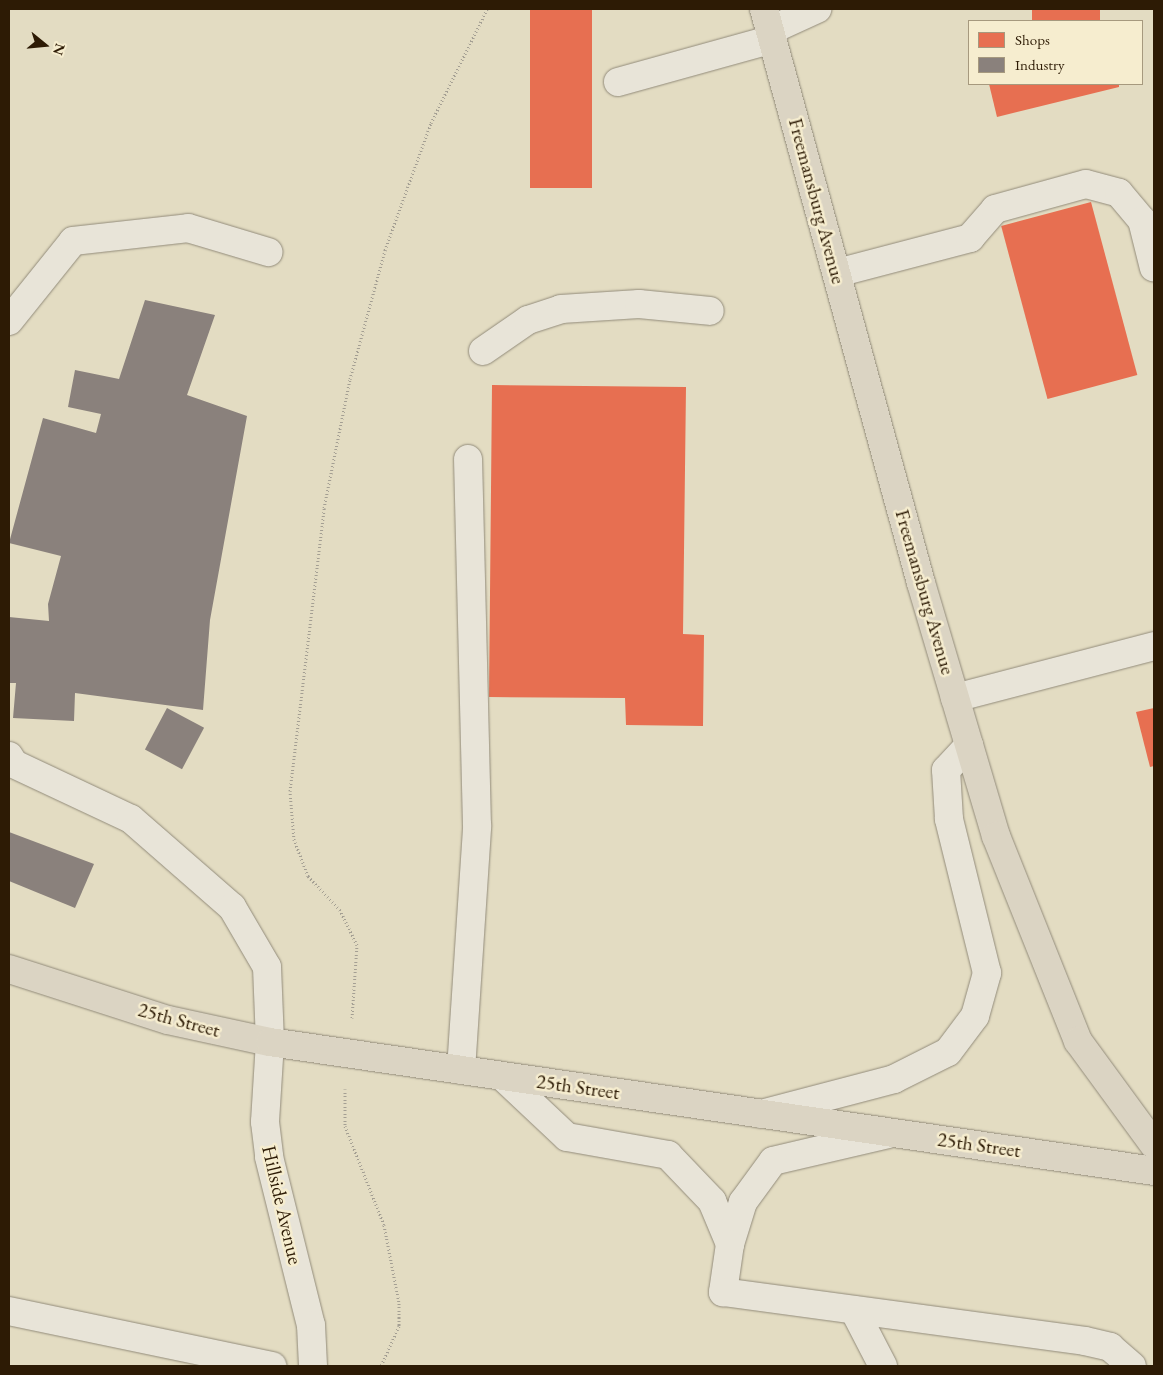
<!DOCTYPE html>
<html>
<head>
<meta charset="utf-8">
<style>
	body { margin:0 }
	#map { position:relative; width:1163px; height:1375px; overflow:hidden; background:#e3dcc2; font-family:"EB Garamond",serif }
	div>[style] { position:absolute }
	.shops>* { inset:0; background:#e76f51; transform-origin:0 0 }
	.industry>* { inset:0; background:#8a817c; transform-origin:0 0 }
	.path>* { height:3px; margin-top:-1.5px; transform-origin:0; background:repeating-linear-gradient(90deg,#a49f93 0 1px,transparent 0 3.5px) }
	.roads { filter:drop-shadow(0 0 1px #928b7a) drop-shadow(0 0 1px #928b7a) }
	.minor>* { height:28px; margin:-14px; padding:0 14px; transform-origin:14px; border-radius:14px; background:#e8e4d8 }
	.major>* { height:28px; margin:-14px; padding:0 14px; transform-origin:14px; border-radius:14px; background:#dbd4c3 }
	span { translate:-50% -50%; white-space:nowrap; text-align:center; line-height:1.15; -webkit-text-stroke:5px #f6edcf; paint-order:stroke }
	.street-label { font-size:20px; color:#2d1b05 }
	.frame { position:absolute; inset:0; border:10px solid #2d1b05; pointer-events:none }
	.legend { position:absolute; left:968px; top:20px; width:175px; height:65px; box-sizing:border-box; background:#f6edcf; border:1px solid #a6997e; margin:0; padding:6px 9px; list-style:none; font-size:15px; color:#2d1b05 }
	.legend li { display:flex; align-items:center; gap:10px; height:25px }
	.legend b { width:25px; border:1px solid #a6997e }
	.north { position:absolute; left:20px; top:20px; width:50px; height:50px; -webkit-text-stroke:4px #f6edcf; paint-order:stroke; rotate:107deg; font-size:14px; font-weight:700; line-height:20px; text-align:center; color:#2d1b05 }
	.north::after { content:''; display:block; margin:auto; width:18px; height:22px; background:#2d1b05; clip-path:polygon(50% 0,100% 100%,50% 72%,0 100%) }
</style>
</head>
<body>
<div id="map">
	<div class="shops">
		<i style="left:530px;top:9px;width:62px;height:179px"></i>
		<i style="left:1032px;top:9px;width:68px;height:12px"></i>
		<i style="clip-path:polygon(989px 84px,1119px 84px,1119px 87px,997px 117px)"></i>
		<i style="left:1091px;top:202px;width:179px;height:93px;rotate:75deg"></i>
		<i style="clip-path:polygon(492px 385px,686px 387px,683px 634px,704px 635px,703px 726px,626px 725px,625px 698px,489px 697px)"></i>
		<i style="clip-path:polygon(1154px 708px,1154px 766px,1150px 767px,1136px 712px)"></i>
	</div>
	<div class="industry">
		<i style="clip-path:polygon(145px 300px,215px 315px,187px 395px,247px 416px,210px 620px,203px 710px,75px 693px,74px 721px,13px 718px,16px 683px,9px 683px,9px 617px,49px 621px,48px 604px,61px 556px,9px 543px,43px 418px,96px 433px,101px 414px,68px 407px,75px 370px,119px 379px)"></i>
		<i style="left:167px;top:708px;width:42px;height:47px;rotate:28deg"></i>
		<i style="clip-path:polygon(9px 832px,94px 864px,75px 908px,9px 881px)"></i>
	</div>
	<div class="path">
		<i style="left:352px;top:1018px;width:73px;rotate:-86.1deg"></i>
		<i style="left:357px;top:945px;width:39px;rotate:-116deg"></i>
		<i style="left:340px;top:910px;width:47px;rotate:-133.3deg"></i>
		<i style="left:308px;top:876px;width:39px;rotate:-111deg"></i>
		<i style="left:294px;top:840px;width:49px;rotate:-94.7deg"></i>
		<i style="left:290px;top:791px;width:285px;rotate:-83.1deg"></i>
		<i style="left:324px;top:508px;width:132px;rotate:-78.6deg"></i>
		<i style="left:350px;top:379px;width:134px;rotate:-74.8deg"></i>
		<i style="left:385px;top:250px;width:135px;rotate:-70.1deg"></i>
		<i style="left:431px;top:123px;width:127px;rotate:-63.8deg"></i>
		<i style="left:345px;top:1089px;width:37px;rotate:90deg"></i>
		<i style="left:345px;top:1126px;width:106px;rotate:68.5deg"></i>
		<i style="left:384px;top:1225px;width:79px;rotate:79.1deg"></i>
		<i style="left:399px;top:1303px;width:23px;rotate:90deg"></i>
		<i style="left:399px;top:1326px;width:44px;rotate:114.2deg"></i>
	</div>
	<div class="roads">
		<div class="minor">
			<i style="left:771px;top:30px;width:51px;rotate:-24.5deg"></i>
			<i style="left:618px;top:82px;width:161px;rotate:-15.5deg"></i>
			<i style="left:837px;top:273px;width:138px;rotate:-14.7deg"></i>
			<i style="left:970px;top:238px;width:38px;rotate:-49deg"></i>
			<i style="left:995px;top:209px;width:94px;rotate:-15.4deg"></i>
			<i style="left:1086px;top:184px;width:34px;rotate:15deg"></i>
			<i style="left:1119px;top:193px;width:35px;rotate:50deg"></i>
			<i style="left:1142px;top:220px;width:49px;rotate:76deg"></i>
			<i style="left:9px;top:321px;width:102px;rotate:-51.3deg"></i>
			<i style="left:73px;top:241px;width:116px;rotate:-6.4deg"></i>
			<i style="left:188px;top:228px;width:84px;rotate:16.7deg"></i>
			<i style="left:483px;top:351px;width:55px;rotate:-34.6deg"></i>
			<i style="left:528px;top:320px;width:35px;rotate:-18deg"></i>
			<i style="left:561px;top:309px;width:78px;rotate:-3.7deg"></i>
			<i style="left:639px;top:304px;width:71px;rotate:5.6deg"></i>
			<i style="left:955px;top:698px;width:206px;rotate:-14.6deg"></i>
			<i style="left:9px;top:756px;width:9px;rotate:58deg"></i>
			<i style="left:14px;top:764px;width:129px;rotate:25.2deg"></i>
			<i style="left:131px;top:819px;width:134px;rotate:41.1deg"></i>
			<i style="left:232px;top:907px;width:69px;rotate:59.7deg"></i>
			<i style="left:267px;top:967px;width:75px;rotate:87.7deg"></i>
			<i style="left:270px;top:1042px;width:80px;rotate:93.6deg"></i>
			<i style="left:265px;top:1122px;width:35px;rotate:83deg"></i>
			<i style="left:269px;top:1157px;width:173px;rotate:76deg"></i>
			<i style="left:311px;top:1325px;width:41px;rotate:87.2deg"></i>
			<i style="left:461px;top:1070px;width:245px;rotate:-86.2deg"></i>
			<i style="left:477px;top:826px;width:367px;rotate:-91.4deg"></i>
			<i style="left:502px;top:1076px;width:89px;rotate:43.2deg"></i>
			<i style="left:567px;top:1137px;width:103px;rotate:10.1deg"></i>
			<i style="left:668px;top:1155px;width:64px;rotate:46.3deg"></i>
			<i style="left:712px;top:1201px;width:47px;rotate:67.3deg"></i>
			<i style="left:761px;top:1114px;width:138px;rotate:-14.7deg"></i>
			<i style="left:894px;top:1079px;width:60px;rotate:-26.6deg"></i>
			<i style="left:948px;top:1052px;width:45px;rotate:-53.1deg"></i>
			<i style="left:975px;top:1016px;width:45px;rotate:-74.4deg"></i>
			<i style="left:987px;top:973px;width:159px;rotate:-103.9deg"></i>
			<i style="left:949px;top:819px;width:49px;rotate:-93.5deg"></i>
			<i style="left:946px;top:770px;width:34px;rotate:-47deg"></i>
			<i style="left:888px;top:1134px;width:118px;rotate:166.8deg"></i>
			<i style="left:773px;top:1161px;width:51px;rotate:126.2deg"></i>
			<i style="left:743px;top:1202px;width:44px;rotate:107.2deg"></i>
			<i style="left:730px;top:1244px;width:49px;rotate:98.3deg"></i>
			<i style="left:723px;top:1292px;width:365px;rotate:7.7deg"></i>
			<i style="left:1085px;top:1341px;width:26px;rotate:13deg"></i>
			<i style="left:1110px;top:1347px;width:29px;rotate:41deg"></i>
			<i style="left:854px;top:1310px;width:63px;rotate:62.6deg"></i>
			<i style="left:9px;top:1311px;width:269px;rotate:11.8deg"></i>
		</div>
		<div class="major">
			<i style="left:764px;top:9px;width:595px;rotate:74.7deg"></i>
			<i style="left:921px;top:583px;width:264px;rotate:73.5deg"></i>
			<i style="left:996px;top:836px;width:221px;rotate:68.2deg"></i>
			<i style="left:1078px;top:1041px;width:129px;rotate:53.8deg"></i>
			<i style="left:9px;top:969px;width:167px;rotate:17.8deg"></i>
			<i style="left:168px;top:1020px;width:104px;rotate:12.2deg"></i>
			<i style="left:270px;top:1042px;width:893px;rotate:8.3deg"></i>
		</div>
	</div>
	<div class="street-label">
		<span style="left:817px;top:201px;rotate:75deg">Freemansburg Avenue</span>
		<span style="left:925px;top:592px;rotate:74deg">Freemansburg Avenue</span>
		<span style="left:179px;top:1020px;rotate:15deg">25th Street</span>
		<span style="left:578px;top:1087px;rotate:8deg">25th Street</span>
		<span style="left:979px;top:1145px;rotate:8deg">25th Street</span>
		<span style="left:282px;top:1205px;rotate:77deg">Hillside Avenue</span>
	</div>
	<div class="frame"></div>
	<ul class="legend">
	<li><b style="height:14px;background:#e76f51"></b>Shops</li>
	<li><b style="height:14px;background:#8a817c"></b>Industry</li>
	</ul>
	<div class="north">N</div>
</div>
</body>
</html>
